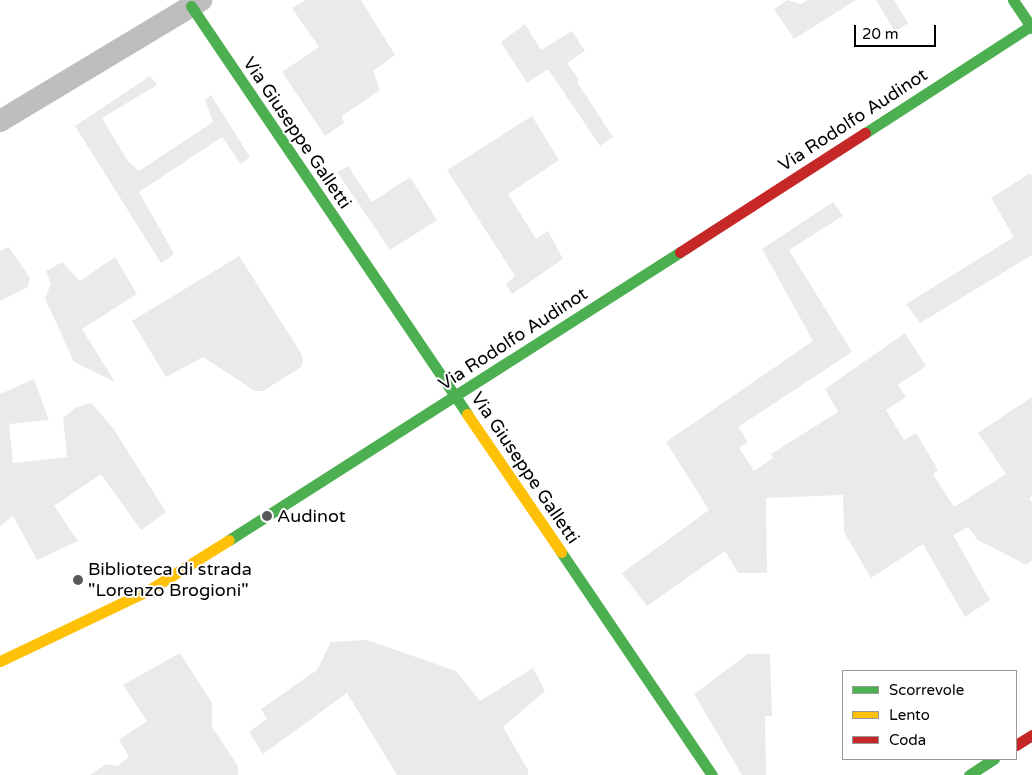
<!DOCTYPE html>
<html>
<head>
<meta charset="utf-8">
<style>
	body { margin:0 }
	#map { position:relative; width:1032px; height:775px; overflow:hidden; background:#fff; font-family:"Varela Round",sans-serif }
	div>[style] { position:absolute }
	.green>* { inset:0; background:#eaeaea }
	.street>* { height:22px; margin:-11px; padding:0 11px; transform-origin:11px; border-radius:11px; background:#bebebe }
	.fast>* { height:11px; margin:-5.5px; padding:0 5.5px; transform-origin:5.5px; border-radius:5.5px; background:#4caf50 }
	.slow>* { height:11px; margin:-5.5px; padding:0 5.5px; transform-origin:5.5px; border-radius:5.5px; background:#ffc107 }
	.jam>* { height:11px; margin:-5.5px; padding:0 5.5px; transform-origin:5.5px; border-radius:5.5px; background:#c62828 }
	.dots>* { width:14px; height:14px; translate:-50% -50%; box-sizing:border-box; border:2px solid #fff; border-radius:50% }
	span { translate:-50% -50%; white-space:nowrap; text-align:center; line-height:1.15; -webkit-text-stroke:4px #fff; paint-order:stroke }
	.street-label { font-size:18px; color:#000 }
	.poi-label { font-size:18px; color:#000 }
	.left { translate:0 -50%; text-align:left }
	.legend { position:absolute; left:842px; top:670px; width:175px; height:90px; box-sizing:border-box; background:#fff; border:1px solid #999; margin:0; padding:6px 9px; list-style:none; font-size:15px; color:#000 }
	.legend li { display:flex; align-items:center; gap:10px; height:25px }
	.legend b { width:25px; border:1px solid #999 }
	.scale { position:absolute; left:854px; top:25px; width:82px; height:22px; box-sizing:border-box; border:2px solid #000; border-top:0; padding-left:6px; font-size:15px; line-height:18px; white-space:nowrap; color:#000; -webkit-text-stroke:4px #fff; paint-order:stroke }
</style>
</head>
<body>
<div id="map">
	<div class="green">
		<i style="clip-path:polygon(306px 0,361px 0,395px 55px,373px 71px,380px 90px,342px 116px,344px 123px,325px 136px,282px 72px,319px 47px,292px 8px)"></i>
		<i style="clip-path:polygon(787px 0,801px 4px,808px 0,856px 0,794px 39px,774px 9px)"></i>
		<i style="clip-path:polygon(876px 0,894px 0,908px 23px,895px 32px)"></i>
		<i style="clip-path:polygon(525px 24px,541px 50px,572px 31px,585px 51px,567px 63px,579px 80px,577px 82px,613px 137px,600px 146px,548px 69px,527px 83px,501px 42px)"></i>
		<i style="clip-path:polygon(150px 76px,157px 85px,102px 118px,127px 160px,139px 171px,213px 122px,205px 100px,211px 95px,250px 157px,241px 164px,222px 137px,139px 192px,174px 254px,161px 263px,75px 126px)"></i>
		<i style="clip-path:polygon(532px 116px,559px 160px,508px 194px,536px 239px,548px 231px,563px 259px,512px 294px,506px 284px,515px 276px,447px 170px)"></i>
		<i style="clip-path:polygon(348px 166px,372px 202px,410px 177px,437px 220px,390px 250px,337px 172px)"></i>
		<i style="clip-path:polygon(1030px 173px,1032px 176px,1032px 255px,920px 323px,906px 304px,1014px 237px,991px 198px)"></i>
		<i style="clip-path:polygon(833px 202px,843px 216px,789px 250px,852px 352px,738px 427px,748px 442px,739px 448px,754px 471px,773px 458px,771px 454px,838px 412px,825px 389px,905px 333px,926px 366px,898px 385px,906px 397px,886px 410px,904px 440px,916px 433px,938px 470px,933px 474px,954px 507px,1006px 474px,978px 433px,1032px 397px,1032px 496px,1029px 498px,1032px 502px,1032px 560px,1026px 565px,978px 540px,968px 527px,953px 535px,990px 600px,965px 617px,923px 544px,871px 578px,844px 532px,843px 495px,766px 498px,767px 573px,738px 573px,725px 551px,647px 606px,622px 573px,709px 510px,666px 442px,813px 341px,762px 249px)"></i>
		<i style="clip-path:polygon(9px 247px,30px 278px,28px 287px,0 301px,0 251px)"></i>
		<i style="clip-path:polygon(239px 256px,301px 353px,303px 361px,301px 367px,263px 391px,255px 391px,203px 357px,166px 377px,132px 321px)"></i>
		<i style="clip-path:polygon(115px 257px,137px 294px,82px 329px,115px 382px,74px 362px,45px 298px,51px 284px,46px 271px,62px 262px,80px 281px)"></i>
		<i style="clip-path:polygon(34px 379px,49px 420px,9px 424px,13px 463px,67px 457px,63px 418px,75px 408px,91px 403px,113px 428px,166px 512px,141px 530px,101px 474px,54px 506px,78px 541px,37px 560px,13px 516px,0 526px,0 394px)"></i>
		<i style="clip-path:polygon(367px 640px,456px 671px,480px 701px,533px 668px,545px 691px,503px 727px,528px 770px,528px 775px,397px 775px,347px 693px,263px 754px,249px 732px,267px 719px,261px 709px,317px 670px,331px 642px)"></i>
		<i style="clip-path:polygon(180px 653px,212px 703px,212px 727px,238px 766px,238px 775px,90px 775px,106px 764px,117px 766px,129px 757px,119px 740px,147px 721px,123px 685px)"></i>
		<i style="clip-path:polygon(748px 654px,770px 654px,772px 716px,765px 716px,766px 775px,742px 775px,694px 694px)"></i>
	</div>
	<div class="street">
		<i style="left:0;top:121px;width:235px;rotate:-31deg"></i>
	</div>
	<div class="fast">
		<i style="left:1013px;top:0;width:34px;rotate:56deg"></i>
		<i style="left:191px;top:6px;width:493px;rotate:55.9deg"></i>
		<i style="left:865px;top:133px;width:199px;rotate:-32.9deg"></i>
		<i style="left:229px;top:540px;width:535px;rotate:-32.56deg"></i>
		<i style="left:561px;top:552px;width:269px;rotate:55.9deg"></i>
		<i style="left:969px;top:775px;width:30px;rotate:-33deg"></i>
	</div>
	<div class="slow">
		<i style="left:467px;top:414px;width:167px;rotate:55.7deg"></i>
		<i style="left:0;top:661px;width:165px;rotate:-25.5deg"></i>
		<i style="left:149px;top:590px;width:94px;rotate:-32deg"></i>
	</div>
	<div class="jam">
		<i style="left:680px;top:252px;width:220px;rotate:-32.8deg"></i>
		<i style="left:1016px;top:745px;width:19px;rotate:-32deg"></i>
	</div>
	<div class="dots">
		<i style="left:267px;top:516px;background:#595959"></i>
		<i style="left:78px;top:580px;background:#595959"></i>
	</div>
	<div class="street-label">
		<span style="left:853px;top:120px;rotate:-33deg">Via Rodolfo Audinot</span>
		<span style="left:297px;top:133px;rotate:56deg">Via Giuseppe Galletti</span>
		<span style="left:513px;top:339px;rotate:-33deg">Via Rodolfo Audinot</span>
		<span style="left:525px;top:468px;rotate:56deg">Via Giuseppe Galletti</span>
	</div>
	<div class="poi-label">
		<span class="left" style="left:277px;top:516px">Audinot</span>
		<span class="left" style="left:88px;top:580px">Biblioteca di strada<br>"Lorenzo Brogioni"</span>
	</div>
	<ul class="legend">
	<li><b style="height:6px;background:#4caf50"></b>Scorrevole</li>
	<li><b style="height:6px;background:#ffc107"></b>Lento</li>
	<li><b style="height:6px;background:#c62828"></b>Coda</li>
	</ul>
	<div class="scale">20 m</div>
</div>
</body>
</html>
